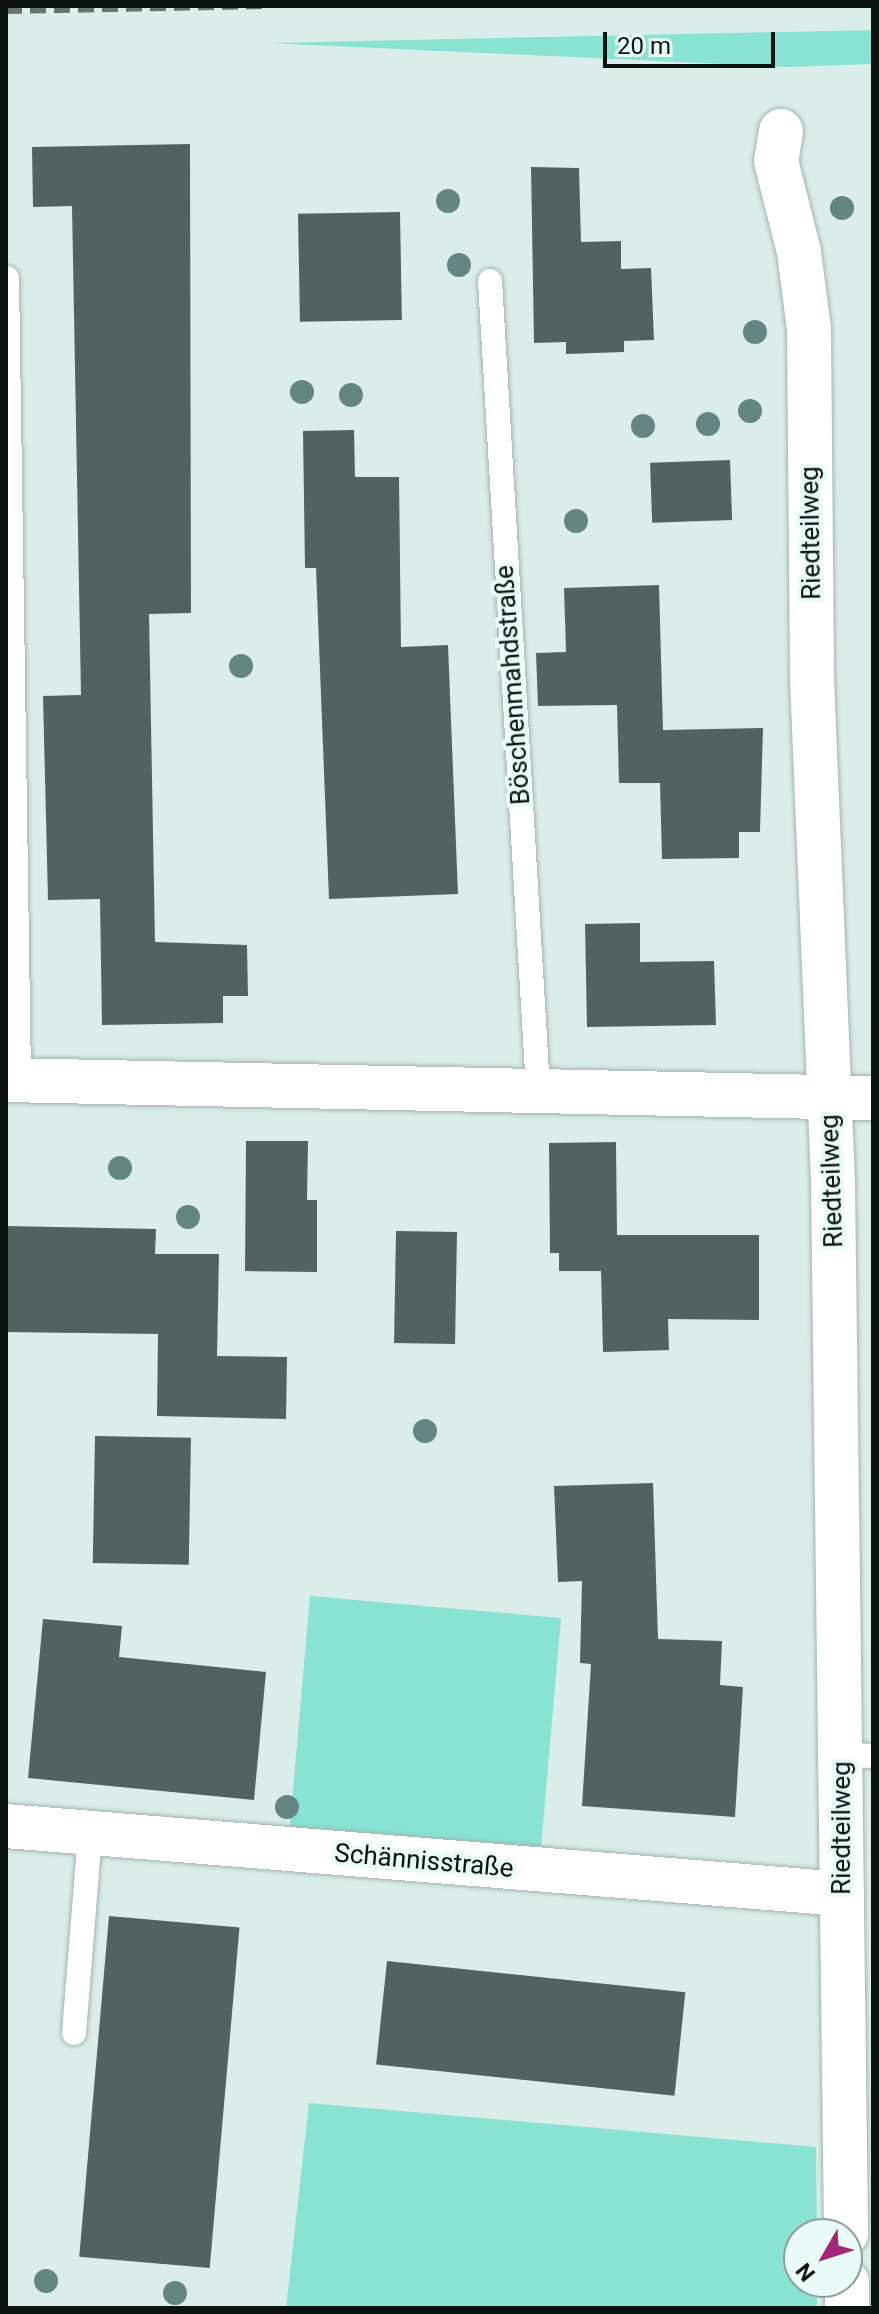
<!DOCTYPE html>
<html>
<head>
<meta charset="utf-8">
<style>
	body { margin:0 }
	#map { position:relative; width:879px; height:2314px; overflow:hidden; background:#dbede9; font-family:Roboto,sans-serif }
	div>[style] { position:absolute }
	.green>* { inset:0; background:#88e3d3; transform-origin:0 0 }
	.building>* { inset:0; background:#53625f; transform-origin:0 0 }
	.roads { filter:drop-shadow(0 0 2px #a3b4b0) drop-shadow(0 0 2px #a3b4b0) }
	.lane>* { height:24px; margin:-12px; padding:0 12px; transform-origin:12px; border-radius:12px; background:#fff }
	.street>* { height:44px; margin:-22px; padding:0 22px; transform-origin:22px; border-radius:22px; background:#fff }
	.rail>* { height:6px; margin-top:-3px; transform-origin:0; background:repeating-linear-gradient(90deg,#677370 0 16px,transparent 0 24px) }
	.trees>* { width:24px; height:24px; margin:-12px; border-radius:50%; background:#648680 }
	span { translate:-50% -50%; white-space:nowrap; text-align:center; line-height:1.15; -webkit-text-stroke:8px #e8fbf7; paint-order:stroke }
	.street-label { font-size:26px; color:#0b1210 }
	.frame { position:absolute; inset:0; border:8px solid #0b1210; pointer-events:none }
	.north { position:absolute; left:783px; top:2218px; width:80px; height:80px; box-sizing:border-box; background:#e8fbf7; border:2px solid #909e9b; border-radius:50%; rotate:231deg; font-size:22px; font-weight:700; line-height:32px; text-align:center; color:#0b1210 }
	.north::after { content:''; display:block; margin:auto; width:28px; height:36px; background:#a42679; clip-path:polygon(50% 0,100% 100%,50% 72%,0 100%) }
	.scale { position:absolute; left:603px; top:32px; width:172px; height:36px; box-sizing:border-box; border:4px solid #0b1210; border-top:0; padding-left:10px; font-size:24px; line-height:28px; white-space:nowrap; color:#0b1210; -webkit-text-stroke:6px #e8fbf7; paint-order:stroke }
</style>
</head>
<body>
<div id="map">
	<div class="green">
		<i style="clip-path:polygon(873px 30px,873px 64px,787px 67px,269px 43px)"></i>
		<i style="left:310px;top:1596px;width:252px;height:235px;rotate:5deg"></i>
		<i style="clip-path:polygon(309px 2103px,816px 2147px,817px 2234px,799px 2234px,799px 2282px,817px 2282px,817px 2308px,286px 2308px)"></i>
	</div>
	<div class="building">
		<i style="clip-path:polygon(190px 144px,191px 613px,149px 614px,155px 942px,247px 945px,248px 996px,223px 996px,223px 1023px,102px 1025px,100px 899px,48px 900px,43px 696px,81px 695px,72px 206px,33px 207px,32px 147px)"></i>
		<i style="clip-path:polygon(531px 167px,579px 168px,581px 242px,621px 241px,621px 269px,651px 268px,654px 340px,624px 341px,624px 352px,566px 354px,566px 342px,534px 343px)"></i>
		<i style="left:400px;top:212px;width:108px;height:102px;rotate:89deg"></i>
		<i style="clip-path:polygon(354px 430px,355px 477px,399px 477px,401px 647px,448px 645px,458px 894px,329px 899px,316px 568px,305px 568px,303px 431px)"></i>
		<i style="left:730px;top:460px;width:60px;height:80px;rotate:88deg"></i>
		<i style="clip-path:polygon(659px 585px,663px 730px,763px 728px,760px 832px,739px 832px,739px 858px,662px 859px,660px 783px,619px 783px,617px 705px,538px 706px,536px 653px,566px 652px,564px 588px)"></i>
		<i style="clip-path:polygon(640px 923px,640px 962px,714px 961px,716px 1025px,587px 1027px,585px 924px)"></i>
		<i style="clip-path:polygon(246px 1141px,308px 1141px,307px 1200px,317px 1200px,317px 1272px,245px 1271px)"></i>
		<i style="clip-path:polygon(616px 1142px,617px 1235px,759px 1235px,759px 1320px,668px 1319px,669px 1350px,603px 1352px,601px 1271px,559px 1271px,559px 1253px,550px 1253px,549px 1143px)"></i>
		<i style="clip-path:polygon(6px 1226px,156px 1229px,155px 1254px,219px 1254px,217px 1356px,287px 1357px,286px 1419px,157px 1416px,158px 1334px,6px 1332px)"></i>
		<i style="left:396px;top:1231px;width:61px;height:112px;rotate:1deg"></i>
		<i style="left:95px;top:1436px;width:96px;height:127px;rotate:1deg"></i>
		<i style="clip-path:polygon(653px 1483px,658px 1639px,722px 1641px,720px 1685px,743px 1687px,735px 1817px,582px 1806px,591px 1664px,580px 1663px,582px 1581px,558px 1582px,554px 1486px)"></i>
		<i style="clip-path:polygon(43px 1619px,122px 1626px,119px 1657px,266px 1672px,254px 1800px,28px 1778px)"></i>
		<i style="left:109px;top:1916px;width:131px;height:342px;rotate:5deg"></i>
		<i style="left:387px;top:1961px;width:300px;height:104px;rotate:6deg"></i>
	</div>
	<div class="roads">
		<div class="lane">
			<i style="left:7px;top:278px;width:802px;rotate:89.14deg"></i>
			<i style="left:490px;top:281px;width:809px;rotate:86.6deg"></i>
			<i style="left:842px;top:1754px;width:31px;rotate:4deg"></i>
			<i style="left:74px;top:2033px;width:201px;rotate:-85.4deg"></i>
		</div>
		<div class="street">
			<i style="left:781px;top:131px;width:30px;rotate:99deg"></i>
			<i style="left:776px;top:161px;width:94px;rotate:75.8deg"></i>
			<i style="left:799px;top:252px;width:78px;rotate:82.6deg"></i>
			<i style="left:809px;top:329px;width:351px;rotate:89.5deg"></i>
			<i style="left:812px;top:680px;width:501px;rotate:87.6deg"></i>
			<i style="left:833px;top:1181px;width:1053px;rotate:89.29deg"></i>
			<i style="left:6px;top:1080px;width:867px;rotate:1.19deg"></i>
			<i style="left:6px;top:1826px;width:839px;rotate:4.65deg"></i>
			<i style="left:847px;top:2308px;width:26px;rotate:-90deg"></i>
		</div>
	</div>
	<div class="rail">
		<i style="left:6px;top:11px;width:264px;rotate:-1.1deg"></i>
	</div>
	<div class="trees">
		<i style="left:448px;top:201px"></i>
		<i style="left:842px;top:208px"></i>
		<i style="left:459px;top:265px"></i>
		<i style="left:755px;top:332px"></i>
		<i style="left:302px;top:392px"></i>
		<i style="left:351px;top:395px"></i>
		<i style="left:750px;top:411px"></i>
		<i style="left:708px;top:424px"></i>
		<i style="left:643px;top:426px"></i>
		<i style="left:576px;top:521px"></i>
		<i style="left:241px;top:666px"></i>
		<i style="left:120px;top:1168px"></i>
		<i style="left:188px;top:1217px"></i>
		<i style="left:425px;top:1431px"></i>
		<i style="left:287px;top:1807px"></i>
		<i style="left:46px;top:2281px"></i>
		<i style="left:175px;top:2293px"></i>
	</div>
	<div class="street-label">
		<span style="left:811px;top:533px;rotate:-91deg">Riedteilweg</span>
		<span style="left:513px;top:685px;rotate:-94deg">Böschenmahdstraße</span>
		<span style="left:832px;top:1181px;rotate:-92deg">Riedteilweg</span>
		<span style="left:842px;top:1828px;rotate:-90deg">Riedteilweg</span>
		<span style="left:424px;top:1861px;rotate:5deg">Schännisstraße</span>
	</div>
	<div class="frame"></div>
	<div class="north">N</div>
	<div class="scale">20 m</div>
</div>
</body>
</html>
